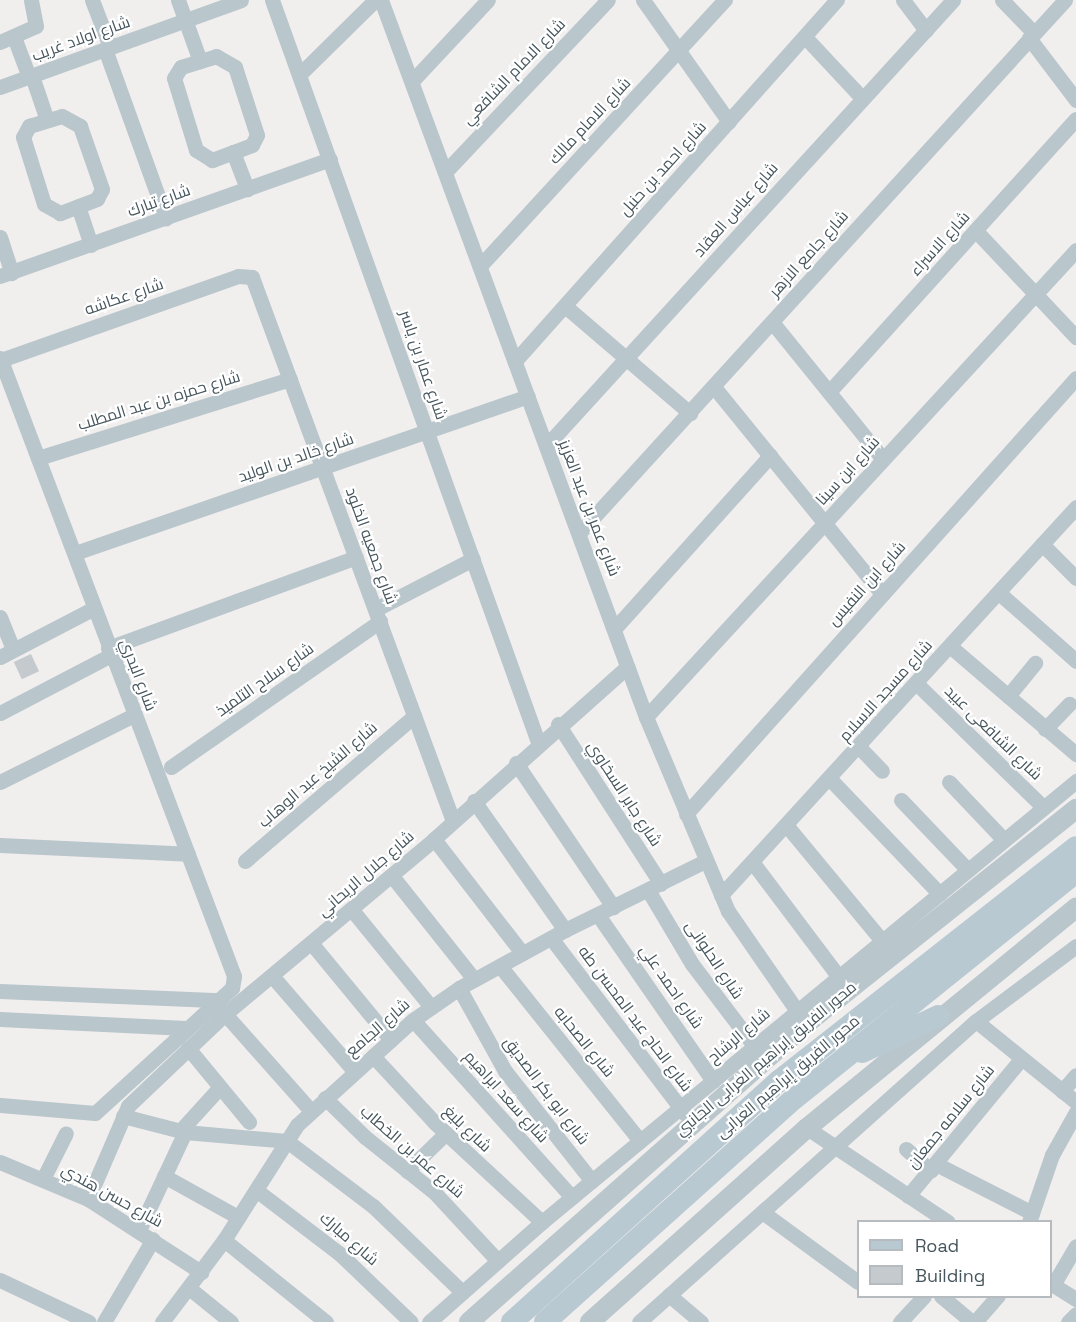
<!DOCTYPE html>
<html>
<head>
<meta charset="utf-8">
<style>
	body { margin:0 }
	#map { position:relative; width:1076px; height:1322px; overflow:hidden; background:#f1eeee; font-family:"Space Grotesk",Cairo,sans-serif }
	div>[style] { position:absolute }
	.building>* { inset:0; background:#c5cace; transform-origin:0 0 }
	.minor>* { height:15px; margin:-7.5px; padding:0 7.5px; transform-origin:7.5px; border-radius:7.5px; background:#b9c6cc }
	.tertiary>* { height:20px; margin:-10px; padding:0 10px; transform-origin:10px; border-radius:10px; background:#b9c6cc }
	.secondary>* { height:22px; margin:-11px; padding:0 11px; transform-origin:11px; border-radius:11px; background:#b9c9d1 }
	span { translate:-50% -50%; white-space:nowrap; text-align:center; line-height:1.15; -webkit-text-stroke:4.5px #fff; paint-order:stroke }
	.street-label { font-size:16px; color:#46565c }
	.legend { position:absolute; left:857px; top:1220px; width:195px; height:78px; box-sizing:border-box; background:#fff; border:2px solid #b5bbbe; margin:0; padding:8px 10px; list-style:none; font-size:18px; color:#46565c }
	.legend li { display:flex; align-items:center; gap:12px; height:30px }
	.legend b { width:30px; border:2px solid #b5bbbe }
</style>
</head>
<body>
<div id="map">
	<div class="building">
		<i style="left:31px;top:654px;width:19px;height:19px;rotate:65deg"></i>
	</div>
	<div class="minor">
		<i style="left:92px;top:0;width:50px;rotate:69deg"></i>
		<i style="left:178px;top:0;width:65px;rotate:70.2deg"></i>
		<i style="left:272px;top:0;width:788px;rotate:70.28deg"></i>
		<i style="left:381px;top:0;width:764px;rotate:69.72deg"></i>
		<i style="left:646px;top:717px;width:211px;rotate:67.1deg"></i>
		<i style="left:728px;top:911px;width:121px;rotate:55.4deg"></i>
		<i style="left:643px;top:0;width:149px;rotate:54.8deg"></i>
		<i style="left:903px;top:0;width:38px;rotate:53deg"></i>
		<i style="left:1002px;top:0;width:46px;rotate:45.9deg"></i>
		<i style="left:14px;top:37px;width:43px;rotate:69.4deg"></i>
		<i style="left:805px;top:37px;width:83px;rotate:46.9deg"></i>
		<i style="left:1029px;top:38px;width:78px;rotate:52.8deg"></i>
		<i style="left:0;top:42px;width:39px;rotate:-24deg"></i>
		<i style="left:36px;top:26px;width:26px;rotate:-101deg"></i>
		<i style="left:105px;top:49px;width:180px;rotate:70.2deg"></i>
		<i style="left:216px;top:56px;width:22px;rotate:30deg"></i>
		<i style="left:235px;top:67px;width:71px;rotate:72.1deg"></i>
		<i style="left:257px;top:135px;width:11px;rotate:117deg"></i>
		<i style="left:252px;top:145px;width:43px;rotate:159.4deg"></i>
		<i style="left:212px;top:160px;width:19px;rotate:-148deg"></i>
		<i style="left:196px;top:150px;width:75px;rotate:-107deg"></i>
		<i style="left:174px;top:78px;width:13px;rotate:-58deg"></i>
		<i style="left:181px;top:67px;width:37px;rotate:-17deg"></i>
		<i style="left:299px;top:75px;width:107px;rotate:-44.6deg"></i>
		<i style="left:32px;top:76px;width:46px;rotate:71.2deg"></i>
		<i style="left:414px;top:79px;width:108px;rotate:-46.9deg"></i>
		<i style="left:0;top:87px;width:256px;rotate:-19.8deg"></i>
		<i style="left:62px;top:116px;width:21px;rotate:29deg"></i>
		<i style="left:80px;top:126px;width:67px;rotate:70.8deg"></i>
		<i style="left:102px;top:189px;width:11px;rotate:117deg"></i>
		<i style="left:97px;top:199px;width:40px;rotate:159deg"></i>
		<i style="left:60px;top:213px;width:18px;rotate:-151deg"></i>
		<i style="left:44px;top:204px;width:70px;rotate:-107.4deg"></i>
		<i style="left:23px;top:137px;width:13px;rotate:-61deg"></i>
		<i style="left:29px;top:126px;width:34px;rotate:-17deg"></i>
		<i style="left:233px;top:152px;width:40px;rotate:69deg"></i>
		<i style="left:447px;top:170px;width:234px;rotate:-46.6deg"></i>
		<i style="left:78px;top:206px;width:41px;rotate:71.6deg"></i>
		<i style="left:976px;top:231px;width:146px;rotate:46.7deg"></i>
		<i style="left:0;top:237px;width:38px;rotate:72deg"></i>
		<i style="left:480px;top:266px;width:362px;rotate:-47.4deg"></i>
		<i style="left:0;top:276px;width:350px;rotate:-19.5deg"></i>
		<i style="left:565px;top:306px;width:165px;rotate:40.6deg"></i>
		<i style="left:772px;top:322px;width:176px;rotate:51deg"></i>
		<i style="left:0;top:358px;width:661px;rotate:69.26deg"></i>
		<i style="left:234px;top:976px;width:12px;rotate:99deg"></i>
		<i style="left:232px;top:988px;width:185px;rotate:137.6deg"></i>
		<i style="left:95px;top:1113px;width:95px;rotate:-175.2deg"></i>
		<i style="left:1px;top:360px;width:251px;rotate:-19.5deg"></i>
		<i style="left:238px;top:276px;width:14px;rotate:4deg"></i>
		<i style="left:252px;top:277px;width:580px;rotate:69.72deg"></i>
		<i style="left:515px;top:361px;width:484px;rotate:-48.3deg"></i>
		<i style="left:714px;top:387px;width:267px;rotate:50.9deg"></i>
		<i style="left:829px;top:392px;width:368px;rotate:-47.9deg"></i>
		<i style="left:546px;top:446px;width:604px;rotate:-47.62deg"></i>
		<i style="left:38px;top:458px;width:264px;rotate:-17.4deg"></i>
		<i style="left:580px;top:532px;width:720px;rotate:-47.65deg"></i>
		<i style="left:1042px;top:544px;width:48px;rotate:45deg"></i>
		<i style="left:75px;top:553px;width:479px;rotate:-19.1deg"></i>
		<i style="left:999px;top:593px;width:103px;rotate:41.4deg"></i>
		<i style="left:376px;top:609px;width:109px;rotate:-27.3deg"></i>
		<i style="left:0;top:617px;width:35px;rotate:68deg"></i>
		<i style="left:615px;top:628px;width:232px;rotate:-48deg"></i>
		<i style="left:951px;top:647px;width:165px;rotate:40.6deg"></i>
		<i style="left:108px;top:648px;width:264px;rotate:-20.1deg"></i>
		<i style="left:0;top:657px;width:106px;rotate:-27.5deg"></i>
		<i style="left:917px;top:684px;width:177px;rotate:44.3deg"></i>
		<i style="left:1008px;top:696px;width:43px;rotate:-50.7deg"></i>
		<i style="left:0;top:713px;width:125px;rotate:-27.6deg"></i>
		<i style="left:646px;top:717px;width:635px;rotate:-47.36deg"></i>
		<i style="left:558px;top:724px;width:190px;rotate:57.2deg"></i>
		<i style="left:1045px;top:729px;width:35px;rotate:-46deg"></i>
		<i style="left:859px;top:747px;width:33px;rotate:46deg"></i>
		<i style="left:516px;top:763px;width:174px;rotate:56deg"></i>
		<i style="left:171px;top:767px;width:255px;rotate:-34.9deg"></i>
		<i style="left:830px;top:779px;width:159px;rotate:46.3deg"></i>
		<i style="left:0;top:782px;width:150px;rotate:-26.6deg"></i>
		<i style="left:949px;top:782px;width:80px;rotate:46.5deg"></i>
		<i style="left:901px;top:800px;width:97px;rotate:46.3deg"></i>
		<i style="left:474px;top:801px;width:158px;rotate:54.8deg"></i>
		<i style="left:686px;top:814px;width:585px;rotate:-48.19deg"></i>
		<i style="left:787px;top:826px;width:149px;rotate:50.4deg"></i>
		<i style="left:434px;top:839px;width:144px;rotate:52.3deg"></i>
		<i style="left:0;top:845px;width:188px;rotate:2.7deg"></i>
		<i style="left:245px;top:861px;width:223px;rotate:-40.6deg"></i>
		<i style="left:753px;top:863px;width:153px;rotate:53deg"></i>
		<i style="left:392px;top:876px;width:132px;rotate:51.5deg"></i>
		<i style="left:648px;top:890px;width:86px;rotate:59.3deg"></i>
		<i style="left:692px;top:964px;width:104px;rotate:52.8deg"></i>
		<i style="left:721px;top:895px;width:526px;rotate:-47.54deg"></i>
		<i style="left:352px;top:910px;width:125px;rotate:50.8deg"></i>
		<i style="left:598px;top:915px;width:202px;rotate:55.3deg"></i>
		<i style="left:551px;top:938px;width:221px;rotate:52.7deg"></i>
		<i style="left:312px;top:944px;width:124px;rotate:50.5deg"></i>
		<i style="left:500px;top:966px;width:224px;rotate:51.3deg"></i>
		<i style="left:273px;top:977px;width:125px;rotate:49.2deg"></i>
		<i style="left:459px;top:988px;width:95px;rotate:61deg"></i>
		<i style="left:505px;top:1071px;width:140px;rotate:51.7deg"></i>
		<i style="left:0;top:991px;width:219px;rotate:2.4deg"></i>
		<i style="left:225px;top:1014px;width:130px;rotate:48.4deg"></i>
		<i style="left:0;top:1019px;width:186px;rotate:2.8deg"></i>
		<i style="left:413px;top:1020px;width:238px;rotate:48.1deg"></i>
		<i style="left:976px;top:1021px;width:129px;rotate:39deg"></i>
		<i style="left:188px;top:1048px;width:96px;rotate:50.5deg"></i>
		<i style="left:373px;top:1056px;width:91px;rotate:47.2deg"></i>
		<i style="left:435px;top:1123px;width:146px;rotate:42.8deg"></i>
		<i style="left:1062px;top:1091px;width:21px;rotate:-49deg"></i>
		<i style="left:325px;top:1098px;width:56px;rotate:44.3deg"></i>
		<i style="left:365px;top:1137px;width:88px;rotate:38.6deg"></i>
		<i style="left:434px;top:1192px;width:94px;rotate:47.2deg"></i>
		<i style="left:123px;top:1116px;width:64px;rotate:14.5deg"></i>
		<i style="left:185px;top:1132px;width:102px;rotate:5deg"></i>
		<i style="left:287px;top:1141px;width:108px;rotate:37.1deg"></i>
		<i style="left:373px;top:1206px;width:124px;rotate:44deg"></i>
		<i style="left:807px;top:1128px;width:169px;rotate:33.7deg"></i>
		<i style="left:180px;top:1131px;width:59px;rotate:-47.7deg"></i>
		<i style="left:906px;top:1149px;width:33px;rotate:41deg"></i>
		<i style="left:0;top:1162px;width:95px;rotate:22.8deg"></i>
		<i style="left:88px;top:1199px;width:135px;rotate:32.9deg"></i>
		<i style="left:936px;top:1164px;width:108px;rotate:27deg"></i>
		<i style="left:407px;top:1171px;width:54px;rotate:-44.3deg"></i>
		<i style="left:164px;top:1176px;width:85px;rotate:29deg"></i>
		<i style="left:43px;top:1179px;width:51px;rotate:-63.4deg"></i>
		<i style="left:256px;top:1190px;width:106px;rotate:37.3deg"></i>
		<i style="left:340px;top:1254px;width:98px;rotate:43.8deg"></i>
		<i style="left:908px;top:1196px;width:178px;rotate:-50.5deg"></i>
		<i style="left:88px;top:1199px;width:101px;rotate:-66.7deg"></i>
		<i style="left:128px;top:1106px;width:134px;rotate:-43.5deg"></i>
		<i style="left:225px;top:1014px;width:273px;rotate:-39.9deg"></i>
		<i style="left:434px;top:839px;width:259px;rotate:-41.7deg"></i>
		<i style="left:765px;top:1214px;width:115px;rotate:36.2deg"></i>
		<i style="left:1029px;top:1222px;width:71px;rotate:-71.1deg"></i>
		<i style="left:1052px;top:1155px;width:49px;rotate:-60.8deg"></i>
		<i style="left:139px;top:1230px;width:108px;rotate:-64.9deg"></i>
		<i style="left:224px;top:1240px;width:131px;rotate:38.8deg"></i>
		<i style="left:0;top:1280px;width:98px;rotate:25.3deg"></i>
		<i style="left:1050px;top:1283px;width:31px;rotate:32deg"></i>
		<i style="left:1053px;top:1285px;width:45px;rotate:-59.5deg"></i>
		<i style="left:189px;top:1288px;width:54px;rotate:39deg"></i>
		<i style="left:669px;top:1295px;width:42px;rotate:40.2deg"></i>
		<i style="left:941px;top:1296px;width:40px;rotate:40deg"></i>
		<i style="left:104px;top:1322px;width:96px;rotate:-59.4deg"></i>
		<i style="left:162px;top:1322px;width:103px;rotate:-52.9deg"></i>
		<i style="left:224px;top:1240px;width:136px;rotate:-57.6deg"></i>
		<i style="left:297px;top:1125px;width:156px;rotate:-42.2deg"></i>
		<i style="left:413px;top:1020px;width:56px;rotate:-34.8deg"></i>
		<i style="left:459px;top:988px;width:121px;rotate:-28.7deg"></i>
		<i style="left:565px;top:930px;width:156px;rotate:-26.2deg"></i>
		<i style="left:429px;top:1322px;width:151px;rotate:-41.5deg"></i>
		<i style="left:542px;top:1222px;width:693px;rotate:-39.55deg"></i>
		<i style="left:639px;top:1322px;width:452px;rotate:-41.8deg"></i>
		<i style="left:976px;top:1021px;width:125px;rotate:-36.9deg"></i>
		<i style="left:900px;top:1322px;width:35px;rotate:-47deg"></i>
		<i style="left:975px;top:1322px;width:35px;rotate:-49deg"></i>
		<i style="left:1068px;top:1322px;width:11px;rotate:-45deg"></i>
	</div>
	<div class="tertiary">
		<i style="left:469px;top:1322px;width:451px;rotate:-41.5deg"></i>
		<i style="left:807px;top:1023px;width:344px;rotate:-38.5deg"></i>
		<i style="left:590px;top:1322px;width:291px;rotate:-41.8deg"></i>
		<i style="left:807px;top:1128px;width:348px;rotate:-39.3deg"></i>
	</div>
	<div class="secondary">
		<i style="left:862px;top:1052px;width:84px;rotate:-25.3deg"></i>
		<i style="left:512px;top:1322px;width:360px;rotate:-42.1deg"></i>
		<i style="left:779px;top:1081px;width:378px;rotate:-38.2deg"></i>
		<i style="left:545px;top:1322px;width:336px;rotate:-41.9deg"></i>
		<i style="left:795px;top:1098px;width:361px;rotate:-38.8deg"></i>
	</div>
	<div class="street-label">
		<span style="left:81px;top:39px;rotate:-20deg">شارع اولاد غريب</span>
		<span style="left:514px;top:72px;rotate:-46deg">شارع الامام الشافعي</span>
		<span style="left:590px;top:121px;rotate:-47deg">شارع الامام مالك</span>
		<span style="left:663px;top:169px;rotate:-48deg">شارع احمد بن حنبل</span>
		<span style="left:159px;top:201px;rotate:-20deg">شارع تبارك</span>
		<span style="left:736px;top:210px;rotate:-49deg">شارع عباس العقاد</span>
		<span style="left:940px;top:244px;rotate:-48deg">شارع الاسراء</span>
		<span style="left:809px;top:254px;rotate:-48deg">شارع جامع الازهر</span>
		<span style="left:124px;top:297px;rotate:-19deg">شارع عكاشه</span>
		<span style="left:423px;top:365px;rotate:71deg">شارع عمار بن ياسر</span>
		<span style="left:159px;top:401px;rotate:-17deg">شارع حمزه بن عبد المطلب</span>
		<span style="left:296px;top:458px;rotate:-19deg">شارع خالد بن الوليد</span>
		<span style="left:848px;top:471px;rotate:-48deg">شارع ابن سينا</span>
		<span style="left:589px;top:508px;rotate:69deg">شارع عمر بن عبد العزيز</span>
		<span style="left:371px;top:546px;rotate:70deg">شارع جمعيه الخلود</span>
		<span style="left:867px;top:584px;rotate:-48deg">شارع ابن النفيس</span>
		<span style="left:138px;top:675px;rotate:69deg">شارع البدري</span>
		<span style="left:265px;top:680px;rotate:-35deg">شارع سلاح التلميذ</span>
		<span style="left:886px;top:691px;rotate:-48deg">شارع مسجد الاسلام</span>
		<span style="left:993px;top:733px;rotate:44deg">شارع الشافعى عبيد</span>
		<span style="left:318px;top:775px;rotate:-41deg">شارع الشيخ عبد الوهاب</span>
		<span style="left:624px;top:794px;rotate:57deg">شارع جابر السخاوي</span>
		<span style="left:366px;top:874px;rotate:-41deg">شارع جلال الريحاني</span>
		<span style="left:714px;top:960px;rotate:56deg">شارع الحلوانى</span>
		<span style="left:671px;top:987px;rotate:55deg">شارع احمد علي</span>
		<span style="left:635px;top:1019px;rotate:53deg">شارع الحاج عبد المحسن طه</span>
		<span style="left:378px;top:1028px;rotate:-41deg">شارع الجامع</span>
		<span style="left:739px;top:1036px;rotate:-40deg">شارع الرشاح</span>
		<span style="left:584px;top:1042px;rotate:51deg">شارع الصحابه</span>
		<span style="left:766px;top:1059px;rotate:-40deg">محور الفريق إبراهيم العرابى الجانبي</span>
		<span style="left:788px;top:1077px;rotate:-40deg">محور الفريق إبراهيم العرابى</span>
		<span style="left:546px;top:1091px;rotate:53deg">شارع ابو بكر الصديق</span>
		<span style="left:506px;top:1097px;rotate:48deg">شارع سعد ابراهيم</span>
		<span style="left:951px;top:1117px;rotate:-51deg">شارع سلامه جمعان</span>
		<span style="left:467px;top:1129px;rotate:44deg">شارع بليغ</span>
		<span style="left:412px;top:1152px;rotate:41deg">شارع عمر بن الخطاب</span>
		<span style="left:112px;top:1196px;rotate:29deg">شارع حسن هندي</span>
		<span style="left:349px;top:1239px;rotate:41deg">شارع مبارك</span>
	</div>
	<ul class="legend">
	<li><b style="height:8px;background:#b9c9d1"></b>Road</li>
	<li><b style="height:16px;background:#c5cace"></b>Building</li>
	</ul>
</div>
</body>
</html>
